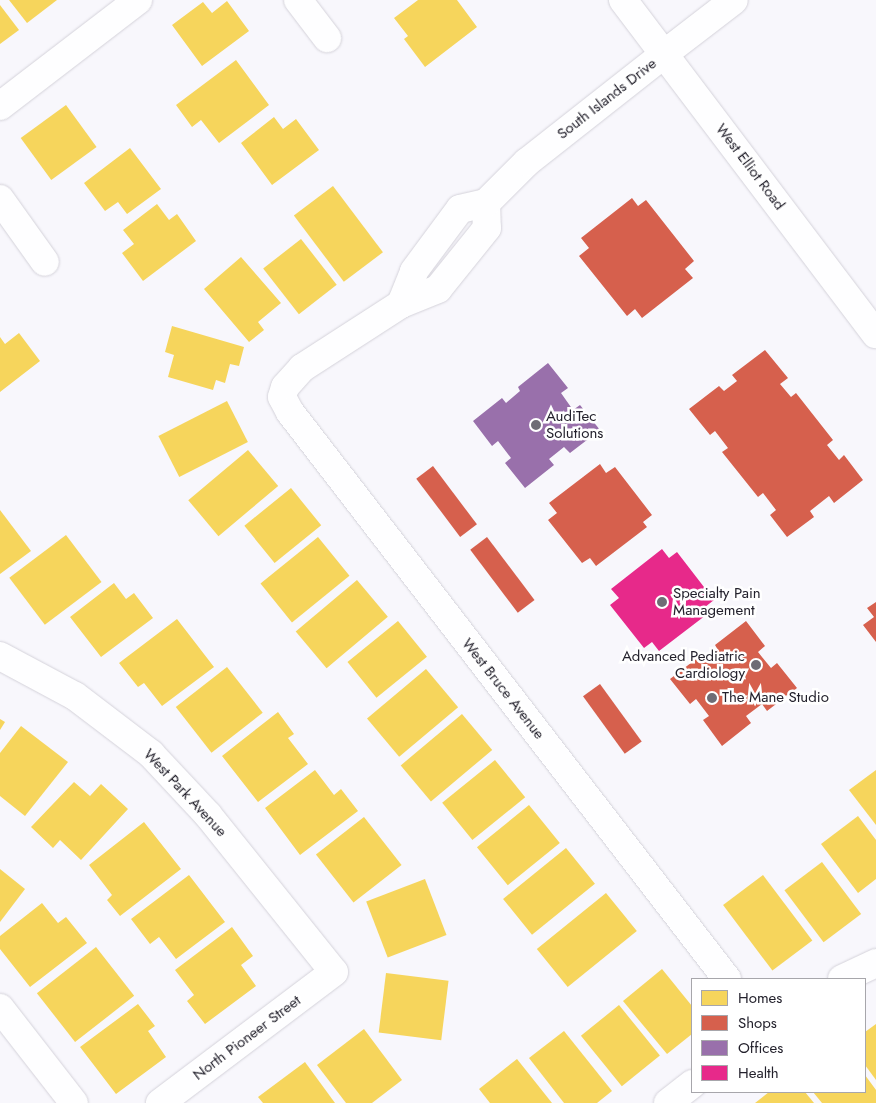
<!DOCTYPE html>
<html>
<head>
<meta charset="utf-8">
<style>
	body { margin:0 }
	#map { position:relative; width:876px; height:1103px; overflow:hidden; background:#f8f7fc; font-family:Jost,sans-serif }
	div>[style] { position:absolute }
	.homes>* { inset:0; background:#f6d55c; transform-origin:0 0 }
	.shops>* { inset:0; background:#d6604d; transform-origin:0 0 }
	.offices>* { inset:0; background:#9970ab }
	.health>* { inset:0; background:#e7298a }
	.roads { filter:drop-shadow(0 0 1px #d4d2da) drop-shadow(0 0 1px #d4d2da) }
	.minor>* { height:28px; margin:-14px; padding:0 14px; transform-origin:14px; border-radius:14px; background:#fefeff }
	.tertiary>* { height:28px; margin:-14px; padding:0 14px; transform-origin:14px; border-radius:14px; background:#fefeff }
	.secondary>* { height:28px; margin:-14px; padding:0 14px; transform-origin:14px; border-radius:14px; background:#fefeff }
	.dots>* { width:14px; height:14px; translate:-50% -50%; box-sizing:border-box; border:2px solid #fff; border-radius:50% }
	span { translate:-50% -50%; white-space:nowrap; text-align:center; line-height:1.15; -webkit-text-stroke:5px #fff; paint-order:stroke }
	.street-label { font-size:15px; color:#23212c }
	.poi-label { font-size:15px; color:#23212c }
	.left { translate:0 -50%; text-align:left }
	.right { translate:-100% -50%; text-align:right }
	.legend { position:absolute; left:691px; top:978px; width:175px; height:115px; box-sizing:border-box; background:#fff; border:1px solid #a7a6ab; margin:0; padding:6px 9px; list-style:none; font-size:15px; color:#23212c }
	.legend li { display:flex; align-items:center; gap:10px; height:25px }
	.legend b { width:25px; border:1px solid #a7a6ab }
</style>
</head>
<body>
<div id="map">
	<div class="homes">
		<i style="clip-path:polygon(9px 0,57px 0,27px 23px)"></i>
		<i style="clip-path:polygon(418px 0,457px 0,477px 27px,425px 67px,404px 39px,408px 36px,394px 18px)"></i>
		<i style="clip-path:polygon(227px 1px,249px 31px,202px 66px,172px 25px,203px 2px,212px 13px)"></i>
		<i style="clip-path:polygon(0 5px,19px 30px,0 44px)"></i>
		<i style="clip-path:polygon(236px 60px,269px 105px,219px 143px,201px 120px,192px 127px,176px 105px)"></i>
		<i style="left:66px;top:105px;width:52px;height:56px;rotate:54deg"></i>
		<i style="clip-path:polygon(274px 117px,283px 129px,296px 119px,319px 150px,272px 185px,241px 143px)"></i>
		<i style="clip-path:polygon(130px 148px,161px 189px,127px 214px,118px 202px,105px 211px,84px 183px)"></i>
		<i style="left:333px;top:186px;width:83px;height:49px;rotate:53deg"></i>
		<i style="clip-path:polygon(157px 204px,169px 220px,177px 214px,196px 241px,143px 281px,122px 253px,134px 244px,123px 230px)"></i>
		<i style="left:301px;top:239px;width:58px;height:48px;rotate:52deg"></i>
		<i style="clip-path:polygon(241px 257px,281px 303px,258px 322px,264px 330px,249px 342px,204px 289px)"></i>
		<i style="clip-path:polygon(172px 326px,244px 347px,239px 366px,230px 364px,225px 383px,216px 380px,213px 390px,168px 377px,174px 355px,165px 352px)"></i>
		<i style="clip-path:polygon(19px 333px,40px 361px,0 392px,0 337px,5px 344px)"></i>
		<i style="left:227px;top:401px;width:46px;height:77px;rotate:63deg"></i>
		<i style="left:248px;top:450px;width:47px;height:78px;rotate:50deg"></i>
		<i style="left:291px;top:488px;width:48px;height:60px;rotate:51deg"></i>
		<i style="clip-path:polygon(0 510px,31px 551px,0 574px)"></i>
		<i style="left:66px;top:535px;width:59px;height:71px;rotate:53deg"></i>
		<i style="left:318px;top:537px;width:50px;height:74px;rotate:51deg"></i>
		<i style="left:357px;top:580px;width:48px;height:80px;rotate:50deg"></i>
		<i style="clip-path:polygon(114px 583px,126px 599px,134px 593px,153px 618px,101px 657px,70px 617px)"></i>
		<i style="clip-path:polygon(177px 619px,214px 667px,162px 706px,144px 683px,138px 687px,119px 663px)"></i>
		<i style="left:398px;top:621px;width:46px;height:65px;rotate:51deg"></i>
		<i style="left:227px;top:667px;width:58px;height:65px;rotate:52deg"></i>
		<i style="left:426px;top:669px;width:50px;height:77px;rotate:50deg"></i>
		<i style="clip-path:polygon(278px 712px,294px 734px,288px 738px,308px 764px,258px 802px,222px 756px)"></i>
		<i style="left:462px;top:714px;width:47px;height:80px;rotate:50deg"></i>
		<i style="clip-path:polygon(0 719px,5px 722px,0 730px)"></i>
		<i style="clip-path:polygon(21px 726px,68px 762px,25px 816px,0 796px,0 753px)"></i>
		<i style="left:495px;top:760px;width:48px;height:68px;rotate:51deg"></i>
		<i style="clip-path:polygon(315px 770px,334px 795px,341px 789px,358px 811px,300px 855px,265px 808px)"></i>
		<i style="clip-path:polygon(876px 770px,876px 825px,849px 790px)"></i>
		<i style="clip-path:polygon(74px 782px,90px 796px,101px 784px,128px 809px,81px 860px,60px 840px,53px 848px,31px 827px)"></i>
		<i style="left:529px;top:805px;width:49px;height:67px;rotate:51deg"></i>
		<i style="clip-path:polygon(858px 816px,876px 840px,876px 879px,858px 893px,821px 844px)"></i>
		<i style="left:364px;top:817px;width:61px;height:61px;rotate:52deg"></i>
		<i style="clip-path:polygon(144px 822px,181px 869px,120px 916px,107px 900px,112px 895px,89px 865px)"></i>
		<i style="left:566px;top:848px;width:46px;height:81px;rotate:51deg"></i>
		<i style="left:822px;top:862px;width:65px;height:47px;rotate:53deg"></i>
		<i style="clip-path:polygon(0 869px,25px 889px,0 922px)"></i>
		<i style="clip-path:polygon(189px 875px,225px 922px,176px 959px,159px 937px,150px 944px,131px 919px)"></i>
		<i style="left:763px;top:875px;width:82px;height:50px;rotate:53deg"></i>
		<i style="left:425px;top:879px;width:60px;height:63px;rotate:69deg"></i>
		<i style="left:606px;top:893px;width:49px;height:89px;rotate:51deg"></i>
		<i style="clip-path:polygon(42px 903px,58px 923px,66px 917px,87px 943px,30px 987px,0 949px,0 936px)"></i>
		<i style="clip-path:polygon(232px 927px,253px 956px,241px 965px,256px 986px,205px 1024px,187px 1001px,194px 995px,175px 970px)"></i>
		<i style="left:96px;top:947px;width:62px;height:75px;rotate:52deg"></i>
		<i style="clip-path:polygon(662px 969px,692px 1006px,692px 1034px,667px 1054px,623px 1001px)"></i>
		<i style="left:386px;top:973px;width:63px;height:60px;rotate:7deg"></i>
		<i style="clip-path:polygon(138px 1004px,155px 1026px,148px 1031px,166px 1057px,116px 1094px,80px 1047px)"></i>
		<i style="left:619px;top:1005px;width:65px;height:49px;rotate:51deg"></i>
		<i style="clip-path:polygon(876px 1024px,876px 1080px,865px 1065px,865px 1032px)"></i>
		<i style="clip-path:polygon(364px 1029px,402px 1080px,372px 1103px,346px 1103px,317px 1065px)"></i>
		<i style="clip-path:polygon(564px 1031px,612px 1091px,597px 1103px,564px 1103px,529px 1058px)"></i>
		<i style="clip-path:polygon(517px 1059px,552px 1103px,490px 1103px,479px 1089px)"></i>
		<i style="clip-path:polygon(305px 1062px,335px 1103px,263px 1103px,258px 1097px)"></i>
		<i style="clip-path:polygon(865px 1075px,876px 1090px,876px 1103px,822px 1103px,813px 1092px,865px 1092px)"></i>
		<i style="clip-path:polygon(769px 1092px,805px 1092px,814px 1103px,755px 1103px)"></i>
	</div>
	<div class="shops">
		<i style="clip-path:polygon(632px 198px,638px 206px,646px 200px,694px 261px,685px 269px,693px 278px,642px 318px,635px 309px,627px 316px,579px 256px,589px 248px,581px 238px)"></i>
		<i style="clip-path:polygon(765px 350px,788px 378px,780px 384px,791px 397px,796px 393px,833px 440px,827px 445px,839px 460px,844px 455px,863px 480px,834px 503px,829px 496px,810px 511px,814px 517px,787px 537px,770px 515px,776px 510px,763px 493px,758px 497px,722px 452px,728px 448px,715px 431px,710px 435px,689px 409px,719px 386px,724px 391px,737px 381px,732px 375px)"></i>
		<i style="clip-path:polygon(600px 464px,606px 473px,615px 467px,652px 515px,643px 522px,647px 527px,596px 566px,590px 558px,582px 563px,548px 520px,557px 513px,549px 503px)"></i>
		<i style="left:433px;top:466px;width:73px;height:21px;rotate:53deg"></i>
		<i style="left:487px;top:537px;width:79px;height:21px;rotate:53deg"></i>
		<i style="clip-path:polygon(876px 602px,876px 642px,863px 625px,874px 617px,867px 608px)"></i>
		<i style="clip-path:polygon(746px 621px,765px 646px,758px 652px,771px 668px,777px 663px,797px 688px,767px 711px,762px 704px,746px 716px,751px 723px,722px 746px,703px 720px,709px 716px,696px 699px,690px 704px,670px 679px,700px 656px,704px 661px,718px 650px,715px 645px)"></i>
		<i style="left:600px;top:684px;width:71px;height:21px;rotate:54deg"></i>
	</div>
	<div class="offices">
		<i style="clip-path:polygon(548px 363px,568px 388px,561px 393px,573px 410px,580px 405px,600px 430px,570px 453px,564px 447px,549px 459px,554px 465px,525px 488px,505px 463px,511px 458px,498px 441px,492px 446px,473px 421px,502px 398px,506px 403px,520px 391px,518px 387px)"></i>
	</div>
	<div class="health">
		<i style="clip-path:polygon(662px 549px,669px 558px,677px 552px,714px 600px,705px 607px,710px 612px,659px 651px,652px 642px,644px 648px,610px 605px,619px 598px,611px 589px)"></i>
	</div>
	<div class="roads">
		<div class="minor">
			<i style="left:298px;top:0;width:48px;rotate:52.7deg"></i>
			<i style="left:0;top:106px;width:174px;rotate:-37.5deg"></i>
			<i style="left:0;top:199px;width:77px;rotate:54.5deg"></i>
			<i style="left:486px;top:203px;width:25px;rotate:88deg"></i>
			<i style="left:487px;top:228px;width:78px;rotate:128.8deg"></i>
			<i style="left:438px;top:289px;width:40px;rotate:158deg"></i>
			<i style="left:401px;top:304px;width:118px;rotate:147.1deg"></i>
			<i style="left:302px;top:368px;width:25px;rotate:132deg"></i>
			<i style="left:285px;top:387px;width:10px;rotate:107deg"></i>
			<i style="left:282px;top:397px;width:17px;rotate:62deg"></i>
			<i style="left:290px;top:412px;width:716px;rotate:52.38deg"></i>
			<i style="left:401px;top:304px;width:35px;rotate:-68deg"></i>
			<i style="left:414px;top:271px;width:77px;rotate:-53.4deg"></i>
			<i style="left:460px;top:209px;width:27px;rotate:-13deg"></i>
			<i style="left:486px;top:203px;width:58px;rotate:-45deg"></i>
			<i style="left:527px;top:162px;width:174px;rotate:-38.2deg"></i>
			<i style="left:0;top:656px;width:85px;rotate:28.1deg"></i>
			<i style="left:75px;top:696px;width:96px;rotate:37.3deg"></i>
			<i style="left:151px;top:754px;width:83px;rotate:46.9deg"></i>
			<i style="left:208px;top:815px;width:201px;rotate:51.3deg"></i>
			<i style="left:334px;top:972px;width:218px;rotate:143deg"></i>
			<i style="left:842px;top:979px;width:38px;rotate:-25deg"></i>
			<i style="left:0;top:1008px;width:120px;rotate:52.1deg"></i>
			<i style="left:668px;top:1103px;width:31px;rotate:-38deg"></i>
		</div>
		<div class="tertiary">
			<i style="left:664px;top:54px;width:88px;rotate:-37.6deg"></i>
		</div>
		<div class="secondary">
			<i style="left:623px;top:0;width:419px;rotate:52.9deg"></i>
		</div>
	</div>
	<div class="dots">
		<i style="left:536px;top:425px;background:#6e6c75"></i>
		<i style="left:662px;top:602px;background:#6e6c75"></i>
		<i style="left:756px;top:665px;background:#6e6c75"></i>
		<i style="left:712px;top:698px;background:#6e6c75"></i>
	</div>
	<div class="street-label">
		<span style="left:607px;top:99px;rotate:-38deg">South Islands Drive</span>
		<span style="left:750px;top:167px;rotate:53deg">West Elliot Road</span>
		<span style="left:503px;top:689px;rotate:52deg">West Bruce Avenue</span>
		<span style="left:185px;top:793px;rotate:47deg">West Park Avenue</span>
		<span style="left:247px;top:1038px;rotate:-37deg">North Pioneer Street</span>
	</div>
	<div class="poi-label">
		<span class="left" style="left:546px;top:425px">AudiTec<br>Solutions</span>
		<span class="left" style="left:673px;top:602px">Specialty Pain<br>Management</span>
		<span class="right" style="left:745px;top:665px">Advanced Pediatric<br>Cardiology</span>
		<span class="left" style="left:722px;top:698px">The Mane Studio</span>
	</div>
	<ul class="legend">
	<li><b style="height:14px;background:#f6d55c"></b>Homes</li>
	<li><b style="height:14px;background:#d6604d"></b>Shops</li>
	<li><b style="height:14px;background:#9970ab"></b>Offices</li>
	<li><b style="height:14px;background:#e7298a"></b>Health</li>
	</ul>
</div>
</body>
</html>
